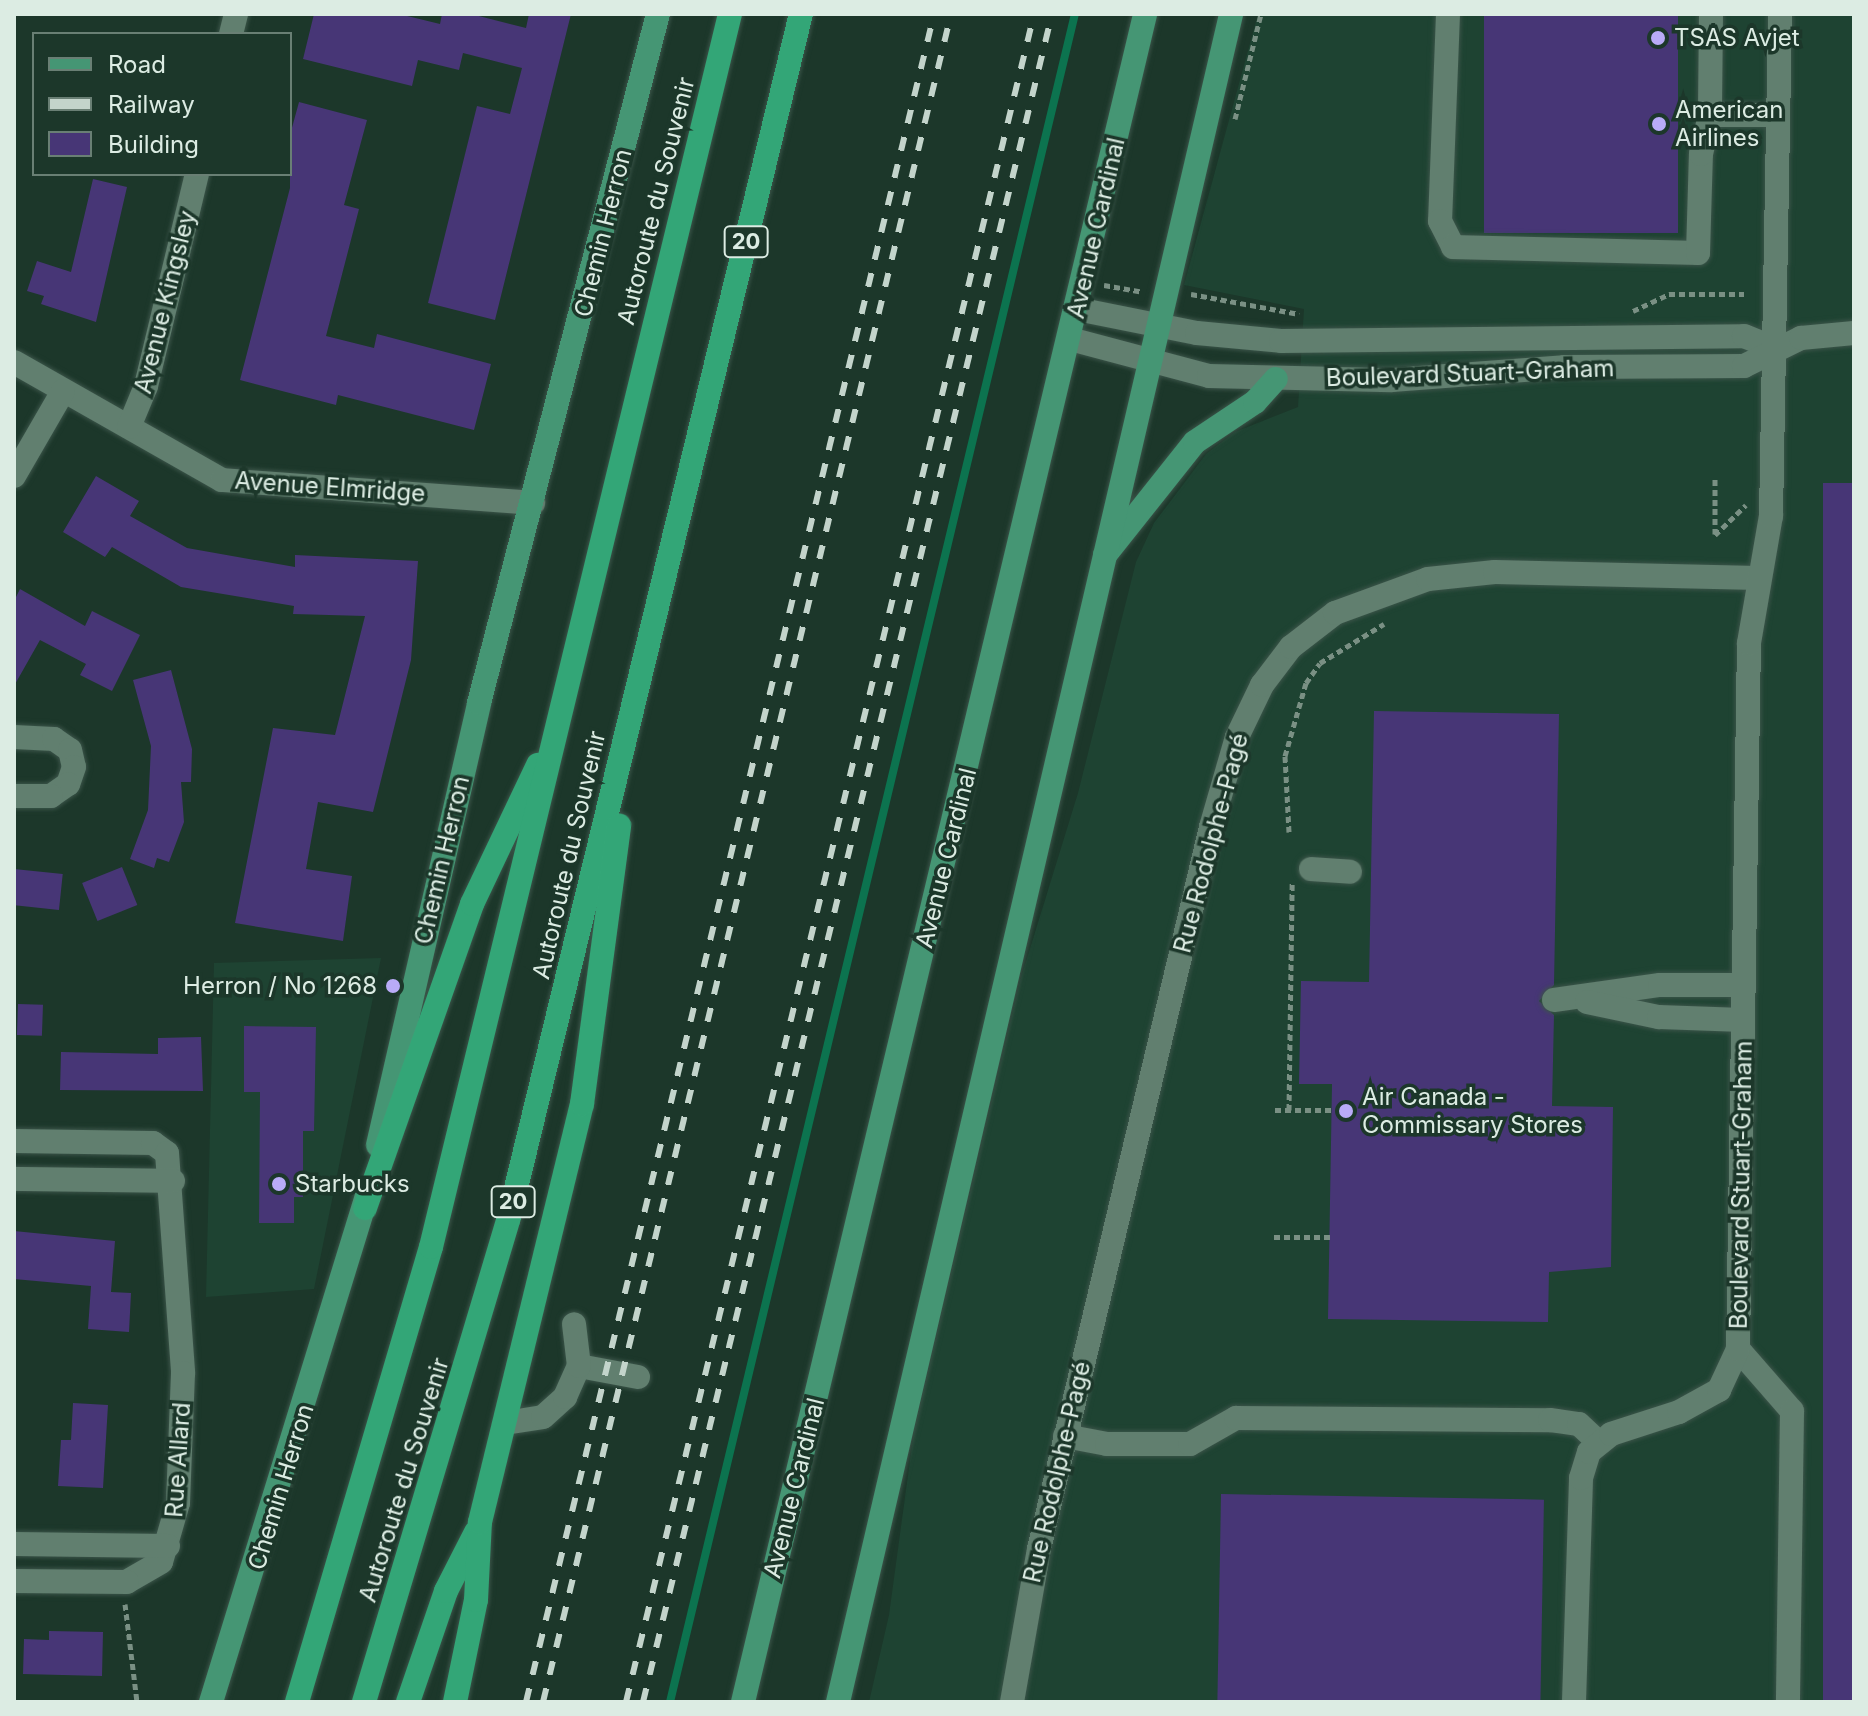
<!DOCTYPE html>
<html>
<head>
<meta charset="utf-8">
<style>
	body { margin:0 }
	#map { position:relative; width:1868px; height:1716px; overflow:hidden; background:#1c372a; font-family:Inter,sans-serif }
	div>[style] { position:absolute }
	.built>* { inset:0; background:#1e4332 }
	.stream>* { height:8px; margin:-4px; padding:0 4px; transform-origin:4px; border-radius:4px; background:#0c734f }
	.building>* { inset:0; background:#473676; transform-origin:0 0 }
	.path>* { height:5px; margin-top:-2.5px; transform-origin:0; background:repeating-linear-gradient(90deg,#7a9084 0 6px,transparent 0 10px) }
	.roads { filter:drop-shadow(0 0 2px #3b5449) drop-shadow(0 0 2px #3b5449) }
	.minor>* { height:24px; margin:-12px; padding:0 12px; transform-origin:12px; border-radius:12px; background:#617f6f }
	.major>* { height:24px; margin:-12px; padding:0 12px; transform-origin:12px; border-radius:12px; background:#459674 }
	.highway>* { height:24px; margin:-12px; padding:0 12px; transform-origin:12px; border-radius:12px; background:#33a677 }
	.rail>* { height:6px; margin-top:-3px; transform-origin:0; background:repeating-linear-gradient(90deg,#c3d4cb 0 14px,transparent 0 28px) }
	.dots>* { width:22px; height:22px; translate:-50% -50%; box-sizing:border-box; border:4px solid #1c372a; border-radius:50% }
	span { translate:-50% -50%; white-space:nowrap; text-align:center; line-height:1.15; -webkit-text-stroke:7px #1c372a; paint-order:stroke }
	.shield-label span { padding:2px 6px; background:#1c372a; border:2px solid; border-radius:6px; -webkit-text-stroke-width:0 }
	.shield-label { font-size:22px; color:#dcece3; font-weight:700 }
	.poi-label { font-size:24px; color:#dcece3 }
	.left { translate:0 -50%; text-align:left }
	.right { translate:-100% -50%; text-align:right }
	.street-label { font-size:24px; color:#dcece3 }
	.frame { position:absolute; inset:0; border:16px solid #dcece3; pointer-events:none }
	.legend { position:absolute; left:32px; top:32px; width:260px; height:144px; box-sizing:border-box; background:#1c372a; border:2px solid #697f74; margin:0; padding:10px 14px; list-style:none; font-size:24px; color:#dcece3 }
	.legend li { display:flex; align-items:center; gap:16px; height:40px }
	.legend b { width:40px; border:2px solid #697f74 }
</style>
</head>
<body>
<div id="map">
	<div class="built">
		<i style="clip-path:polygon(1258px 14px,1854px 14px,1854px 1702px,869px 1702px,889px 1615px,914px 1431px,1020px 981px,1078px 793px,1136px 562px,1154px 523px,1206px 454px,1235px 432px,1298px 407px,1304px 309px,1184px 285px)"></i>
		<i style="clip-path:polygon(381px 958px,314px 1289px,206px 1297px,214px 963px)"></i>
	</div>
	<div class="stream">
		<i style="left:670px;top:1702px;width:1736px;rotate:-76.51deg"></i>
	</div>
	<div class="building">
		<i style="clip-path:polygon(314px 14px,399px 14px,440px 24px,442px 14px,471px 14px,526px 28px,529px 14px,571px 14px,495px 320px,428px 303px,477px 106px,510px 114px,522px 68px,463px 53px,459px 70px,418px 60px,412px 86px,303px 59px)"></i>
		<i style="left:1484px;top:14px;width:194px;height:219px"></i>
		<i style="clip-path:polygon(299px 102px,367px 120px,344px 205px,359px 209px,326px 336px,374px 348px,377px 334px,491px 364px,474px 430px,338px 395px,336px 405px,240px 380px,290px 188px,290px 135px)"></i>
		<i style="clip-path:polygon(93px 179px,127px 187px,96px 322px,41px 304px,44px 296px,27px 291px,37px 261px,71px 272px)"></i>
		<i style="clip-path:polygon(96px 476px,139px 501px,130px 516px,187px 548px,295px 567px,295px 555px,418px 561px,411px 660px,373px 812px,318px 802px,306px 869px,352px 876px,343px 941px,235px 923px,273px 728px,335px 735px,365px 616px,293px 614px,294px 606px,181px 587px,112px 547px,105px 557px,63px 532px)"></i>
		<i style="left:1823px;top:483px;width:31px;height:1219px"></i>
		<i style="clip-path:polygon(20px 589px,85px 626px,92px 611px,140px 635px,112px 691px,80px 675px,86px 664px,40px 640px,14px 686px,14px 601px)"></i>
		<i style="clip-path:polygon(171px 670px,192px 749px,191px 782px,181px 782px,184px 822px,169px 862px,157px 858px,154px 868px,130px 859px,148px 810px,151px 746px,133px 680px)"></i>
		<i style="clip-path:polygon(1374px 711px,1559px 714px,1554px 985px,1539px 1001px,1554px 1015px,1552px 1106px,1613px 1107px,1611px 1267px,1549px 1272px,1548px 1322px,1328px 1319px,1332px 1084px,1299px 1084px,1301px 981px,1369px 982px)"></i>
		<i style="left:122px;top:867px;width:41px;height:43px;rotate:68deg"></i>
		<i style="left:14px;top:869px;width:49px;height:36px;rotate:6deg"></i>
		<i style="left:18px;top:1004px;width:25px;height:31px;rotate:2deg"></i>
		<i style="clip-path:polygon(244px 1026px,316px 1027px,314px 1131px,303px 1131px,303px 1197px,294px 1197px,294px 1223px,259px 1223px,260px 1092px,244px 1092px)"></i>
		<i style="clip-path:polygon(201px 1037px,203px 1091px,60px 1090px,61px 1052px,158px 1054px,158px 1038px)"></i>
		<i style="clip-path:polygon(14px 1231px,115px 1241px,111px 1292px,131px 1293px,129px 1332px,88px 1329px,91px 1286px,14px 1279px)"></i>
		<i style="clip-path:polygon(73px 1403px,108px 1405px,103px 1488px,58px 1486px,61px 1440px,71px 1440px)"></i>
		<i style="left:1221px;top:1494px;width:323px;height:208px;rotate:1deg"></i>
		<i style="clip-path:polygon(49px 1631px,103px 1632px,102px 1676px,23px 1674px,24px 1639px,49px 1640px)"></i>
	</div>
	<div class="path">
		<i style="left:1235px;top:119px;width:108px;rotate:-76.1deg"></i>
		<i style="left:1104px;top:285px;width:39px;rotate:10deg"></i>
		<i style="left:1191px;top:294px;width:110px;rotate:10.5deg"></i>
		<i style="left:1633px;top:311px;width:40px;rotate:-25deg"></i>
		<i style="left:1669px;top:294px;width:75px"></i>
		<i style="left:1715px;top:479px;width:55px;rotate:90deg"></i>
		<i style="left:1715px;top:535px;width:43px;rotate:-44.1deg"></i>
		<i style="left:1289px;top:832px;width:76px;rotate:-93deg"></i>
		<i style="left:1285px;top:756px;width:76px;rotate:-74deg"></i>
		<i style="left:1306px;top:683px;width:24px;rotate:-55deg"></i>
		<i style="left:1320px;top:663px;width:75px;rotate:-31.4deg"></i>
		<i style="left:1275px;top:1110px;width:57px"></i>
		<i style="left:1289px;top:1110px;width:227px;rotate:-89.2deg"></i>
		<i style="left:1274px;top:1237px;width:56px"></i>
		<i style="left:125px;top:1604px;width:99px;rotate:83deg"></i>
	</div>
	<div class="roads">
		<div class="minor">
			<i style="left:1448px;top:14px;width:207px;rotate:92.2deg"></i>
			<i style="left:1440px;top:221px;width:29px;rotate:63deg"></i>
			<i style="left:1453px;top:247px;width:245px;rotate:1.4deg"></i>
			<i style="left:1698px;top:253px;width:99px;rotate:-88.3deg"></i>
			<i style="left:1701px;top:154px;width:40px;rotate:-77deg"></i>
			<i style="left:1711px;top:14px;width:101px;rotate:90.6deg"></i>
			<i style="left:1710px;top:115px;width:68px"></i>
			<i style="left:231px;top:34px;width:21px;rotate:-76deg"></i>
			<i style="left:1077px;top:309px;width:122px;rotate:11.3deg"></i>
			<i style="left:1197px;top:333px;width:84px;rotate:5.4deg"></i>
			<i style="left:1281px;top:341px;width:463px;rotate:-0.6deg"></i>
			<i style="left:1744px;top:336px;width:35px;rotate:22deg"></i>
			<i style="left:1070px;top:339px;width:144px;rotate:14.9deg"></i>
			<i style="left:1209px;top:376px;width:183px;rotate:1.3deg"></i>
			<i style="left:1392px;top:380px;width:172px;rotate:-4.3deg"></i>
			<i style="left:1564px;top:367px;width:180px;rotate:-0.3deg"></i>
			<i style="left:1744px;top:366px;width:64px;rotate:-26.2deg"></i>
			<i style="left:1801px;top:338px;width:53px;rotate:-5.4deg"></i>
			<i style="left:14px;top:362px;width:239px;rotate:29.6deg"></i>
			<i style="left:222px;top:480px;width:312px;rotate:4.2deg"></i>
			<i style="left:129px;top:427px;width:44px;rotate:-67.5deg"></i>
			<i style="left:146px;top:386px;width:218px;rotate:-76.5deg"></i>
			<i style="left:14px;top:476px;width:98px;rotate:-60deg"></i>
			<i style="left:14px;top:737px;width:40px;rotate:2.9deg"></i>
			<i style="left:54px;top:739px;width:19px;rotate:35deg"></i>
			<i style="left:70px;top:750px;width:17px;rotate:77deg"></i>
			<i style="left:74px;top:767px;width:18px;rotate:109deg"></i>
			<i style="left:68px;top:784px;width:21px;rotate:145deg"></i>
			<i style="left:51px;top:796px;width:37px;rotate:180deg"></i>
			<i style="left:1311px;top:869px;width:39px;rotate:4deg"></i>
			<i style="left:1554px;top:1000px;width:107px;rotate:-8.1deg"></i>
			<i style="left:1660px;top:985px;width:83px"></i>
			<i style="left:1587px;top:1002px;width:74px;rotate:11.8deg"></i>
			<i style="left:1659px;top:1017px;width:84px;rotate:2deg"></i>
			<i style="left:14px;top:1141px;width:139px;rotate:0.8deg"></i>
			<i style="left:153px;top:1143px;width:17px;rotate:36deg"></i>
			<i style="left:167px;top:1153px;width:221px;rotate:85.8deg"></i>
			<i style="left:183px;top:1373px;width:130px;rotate:92.2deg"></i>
			<i style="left:178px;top:1503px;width:61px;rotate:106.1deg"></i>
			<i style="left:161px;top:1562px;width:39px;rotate:150deg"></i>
			<i style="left:127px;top:1582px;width:113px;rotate:-179.5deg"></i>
			<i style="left:14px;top:1179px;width:159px;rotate:0.7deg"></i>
			<i style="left:1738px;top:1349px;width:82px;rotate:48.9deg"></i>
			<i style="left:1792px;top:1411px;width:291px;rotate:90.8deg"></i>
			<i style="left:579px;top:1366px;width:60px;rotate:10.6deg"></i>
			<i style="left:505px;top:1423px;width:38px;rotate:-9deg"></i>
			<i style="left:543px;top:1417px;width:30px;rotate:-42deg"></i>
			<i style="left:565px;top:1397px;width:34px;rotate:-66deg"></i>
			<i style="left:579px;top:1366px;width:42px;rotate:-96.8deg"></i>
			<i style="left:1065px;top:1436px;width:43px;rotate:10.8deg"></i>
			<i style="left:1107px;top:1444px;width:83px"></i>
			<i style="left:1190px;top:1444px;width:53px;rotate:-29.5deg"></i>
			<i style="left:1236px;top:1418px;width:314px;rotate:0.4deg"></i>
			<i style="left:1550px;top:1420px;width:29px;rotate:8deg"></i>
			<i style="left:1579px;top:1424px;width:26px;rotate:43deg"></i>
			<i style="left:14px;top:1544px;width:154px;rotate:0.7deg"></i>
			<i style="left:1012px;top:1702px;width:155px;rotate:-80deg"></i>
			<i style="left:1039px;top:1549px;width:742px;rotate:-76.6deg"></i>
			<i style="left:1211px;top:827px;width:94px;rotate:-73.9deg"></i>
			<i style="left:1237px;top:737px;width:58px;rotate:-64.3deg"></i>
			<i style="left:1262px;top:685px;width:48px;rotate:-52.7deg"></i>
			<i style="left:1291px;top:647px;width:56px;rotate:-37.7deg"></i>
			<i style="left:1335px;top:613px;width:99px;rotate:-20.1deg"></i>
			<i style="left:1428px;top:579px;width:67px;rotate:-6deg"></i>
			<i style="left:1495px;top:572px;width:263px;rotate:1.3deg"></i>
			<i style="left:1574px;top:1702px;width:224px;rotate:-88.2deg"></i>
			<i style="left:1581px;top:1478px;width:27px;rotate:-73deg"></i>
			<i style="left:1589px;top:1452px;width:28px;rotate:-39deg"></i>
			<i style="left:1611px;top:1434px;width:71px;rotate:-17.9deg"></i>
			<i style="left:1679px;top:1412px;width:46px;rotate:-28.8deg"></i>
			<i style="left:1719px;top:1390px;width:45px;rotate:-65.1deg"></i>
			<i style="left:1738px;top:1349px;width:706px;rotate:-89.11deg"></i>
			<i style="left:1749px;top:643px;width:129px;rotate:-80.2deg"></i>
			<i style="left:1771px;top:516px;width:502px;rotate:-88.97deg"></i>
		</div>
		<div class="major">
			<i style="left:1105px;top:555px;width:144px;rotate:-51.5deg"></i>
			<i style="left:1195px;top:442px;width:72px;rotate:-33.7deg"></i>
			<i style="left:1255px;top:402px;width:31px;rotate:-48deg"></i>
			<i style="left:378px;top:1145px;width:453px;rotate:-77.1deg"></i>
			<i style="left:479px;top:703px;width:712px;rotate:-75.44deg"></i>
			<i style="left:211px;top:1702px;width:537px;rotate:-72.88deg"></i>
			<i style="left:743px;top:1702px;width:1735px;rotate:-76.6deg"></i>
			<i style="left:838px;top:1702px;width:1733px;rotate:-76.89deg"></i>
		</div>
		<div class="highway">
			<i style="left:365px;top:1208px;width:322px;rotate:-70.6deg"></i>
			<i style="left:472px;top:904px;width:154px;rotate:-64.6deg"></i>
			<i style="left:297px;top:1702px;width:474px;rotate:-73.6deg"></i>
			<i style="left:431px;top:1247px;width:1269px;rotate:-76.37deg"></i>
			<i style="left:364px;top:1702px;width:506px;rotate:-73.35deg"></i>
			<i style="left:509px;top:1217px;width:1238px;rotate:-76.36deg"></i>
			<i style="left:408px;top:1702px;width:117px;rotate:-71.1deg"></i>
			<i style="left:446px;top:1591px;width:66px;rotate:-63deg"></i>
			<i style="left:455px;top:1702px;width:104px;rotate:-78.4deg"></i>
			<i style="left:476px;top:1600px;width:78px;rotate:-87.1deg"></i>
			<i style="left:480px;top:1522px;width:430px;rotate:-76.3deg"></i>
			<i style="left:582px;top:1104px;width:281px;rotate:-82.4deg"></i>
		</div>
	</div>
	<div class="rail">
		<i style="left:526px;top:1702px;width:1737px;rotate:-76.41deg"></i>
		<i style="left:543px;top:1702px;width:1737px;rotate:-76.41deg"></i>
		<i style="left:626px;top:1702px;width:1737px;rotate:-76.41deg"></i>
		<i style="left:643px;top:1702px;width:1737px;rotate:-76.38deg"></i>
	</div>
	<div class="dots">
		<i style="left:1658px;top:38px;background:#b9abf7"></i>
		<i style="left:1659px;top:124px;background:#b9abf7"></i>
		<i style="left:393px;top:986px;background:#b9abf7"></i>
		<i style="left:1346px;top:1111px;background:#b9abf7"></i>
		<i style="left:279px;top:1184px;background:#b9abf7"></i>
	</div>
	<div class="shield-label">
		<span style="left:746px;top:242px">20</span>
		<span style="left:513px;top:1202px">20</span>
	</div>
	<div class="poi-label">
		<span class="left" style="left:1674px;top:38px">TSAS Avjet</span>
		<span class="left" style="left:1675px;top:124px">American<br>Airlines</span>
		<span class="right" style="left:377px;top:986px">Herron / No 1268</span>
		<span class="left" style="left:1362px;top:1111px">Air Canada -<br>Commissary Stores</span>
		<span class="left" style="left:295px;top:1184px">Starbucks</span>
	</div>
	<div class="street-label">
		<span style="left:656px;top:201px;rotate:-76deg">Autoroute du Souvenir</span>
		<span style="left:1096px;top:228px;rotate:-77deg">Avenue Cardinal</span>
		<span style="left:603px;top:233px;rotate:-76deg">Chemin Herron</span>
		<span style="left:165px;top:302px;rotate:-76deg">Avenue Kingsley</span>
		<span style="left:1470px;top:373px;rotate:-2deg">Boulevard Stuart-Graham</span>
		<span style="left:330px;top:487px;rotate:4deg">Avenue Elmridge</span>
		<span style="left:1211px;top:843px;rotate:-75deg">Rue Rodolphe-Pagé</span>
		<span style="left:569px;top:855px;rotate:-77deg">Autoroute du Souvenir</span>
		<span style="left:946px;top:858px;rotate:-76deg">Avenue Cardinal</span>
		<span style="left:442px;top:860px;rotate:-77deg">Chemin Herron</span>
		<span style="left:1741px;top:1185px;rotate:-89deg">Boulevard Stuart-Graham</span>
		<span style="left:178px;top:1460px;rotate:-86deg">Rue Allard</span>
		<span style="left:1057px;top:1472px;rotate:-77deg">Rue Rodolphe-Pagé</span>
		<span style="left:404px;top:1480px;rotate:-73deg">Autoroute du Souvenir</span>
		<span style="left:281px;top:1487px;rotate:-73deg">Chemin Herron</span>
		<span style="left:794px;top:1488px;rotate:-76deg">Avenue Cardinal</span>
	</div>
	<div class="frame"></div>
	<ul class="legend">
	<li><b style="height:10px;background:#459674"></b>Road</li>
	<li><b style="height:10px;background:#c3d4cb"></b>Railway</li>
	<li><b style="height:22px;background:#473676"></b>Building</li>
	</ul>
</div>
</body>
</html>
